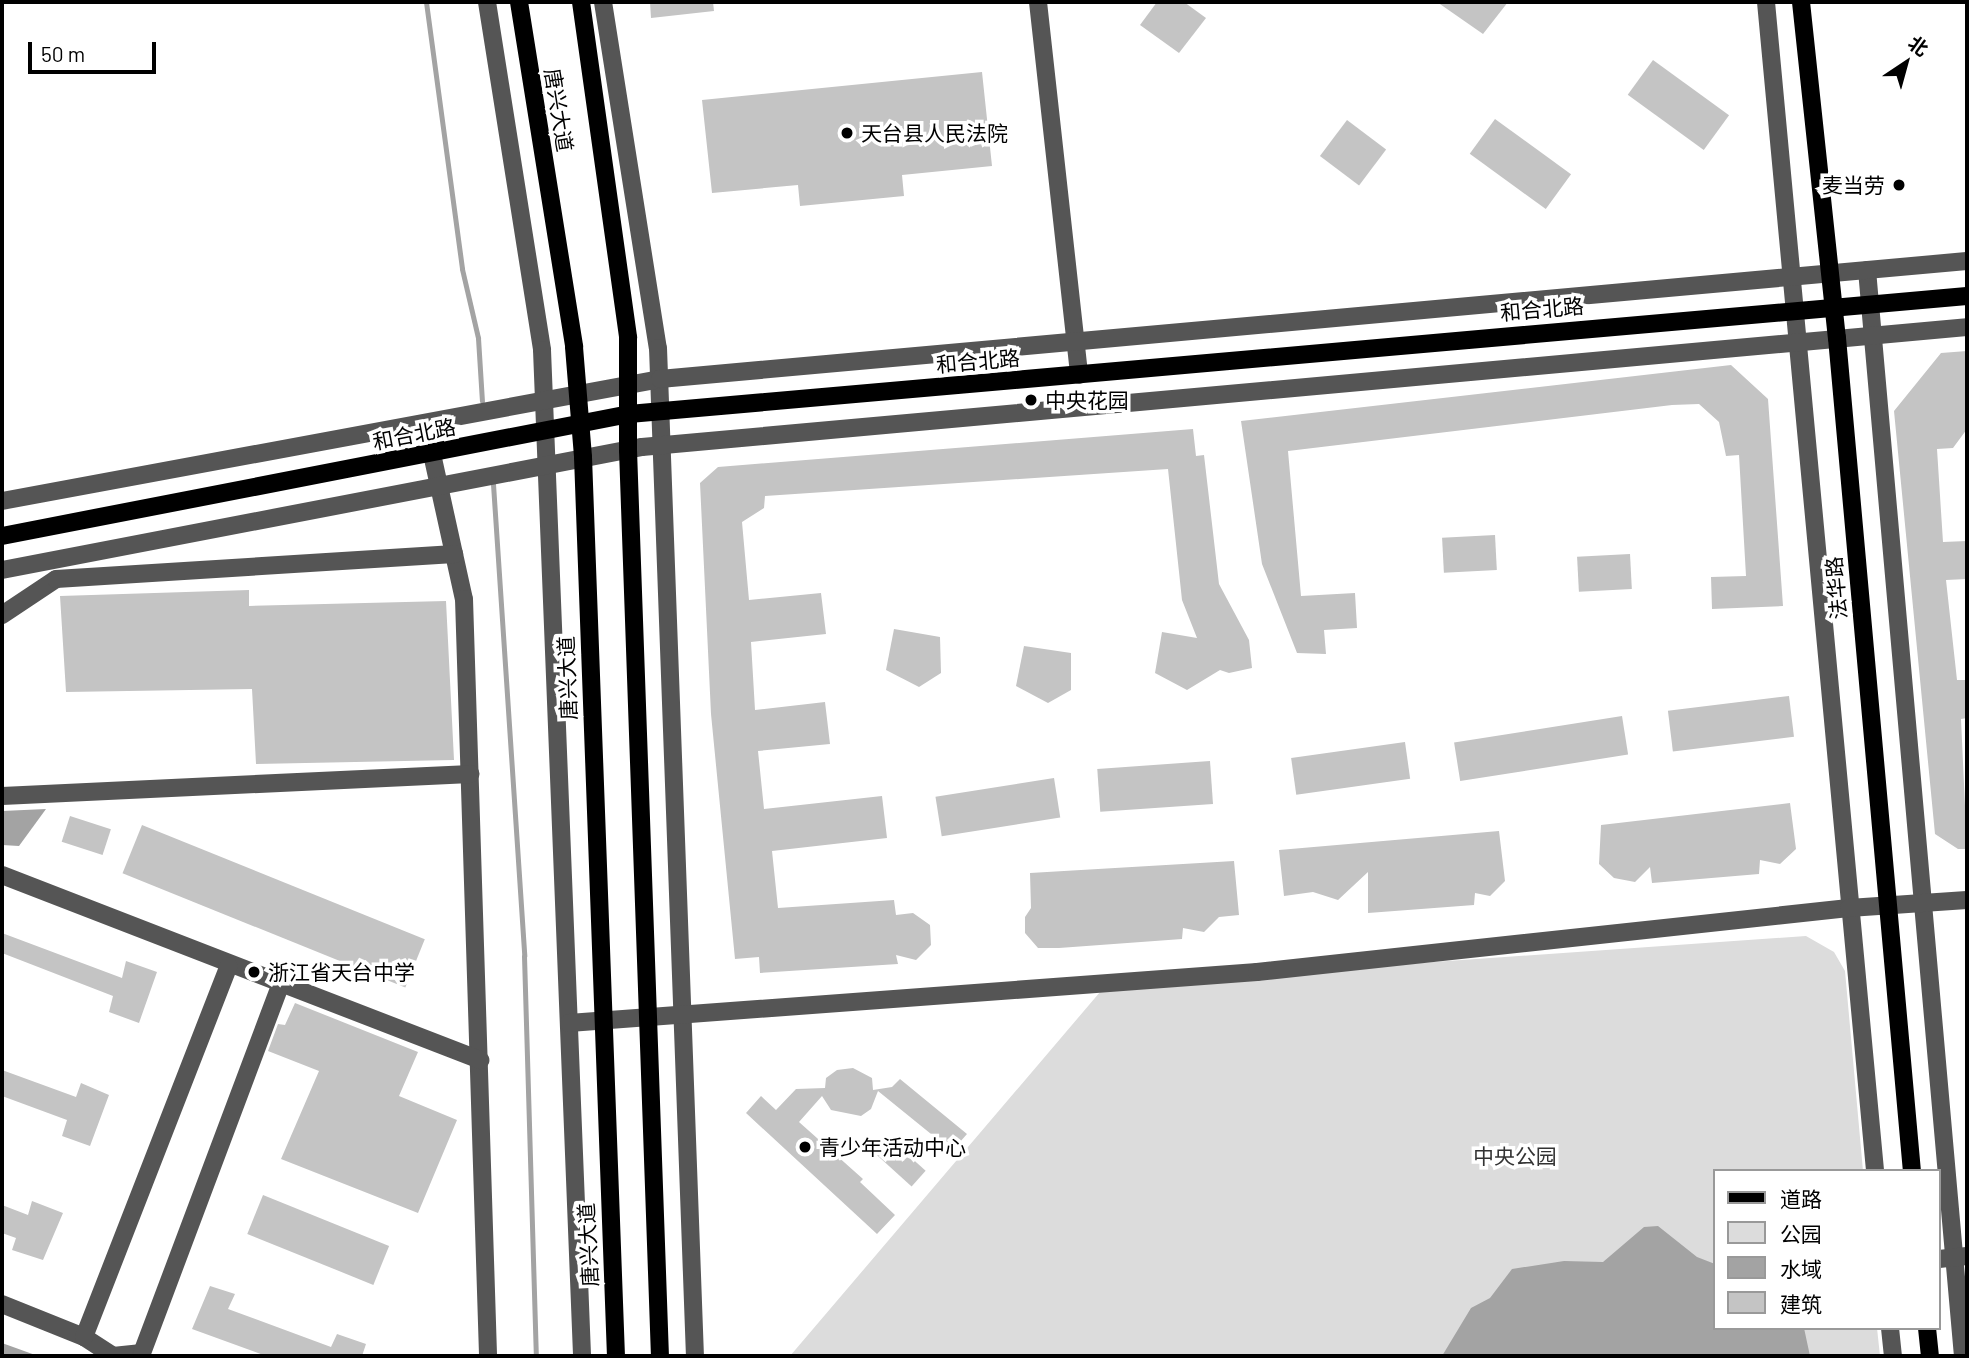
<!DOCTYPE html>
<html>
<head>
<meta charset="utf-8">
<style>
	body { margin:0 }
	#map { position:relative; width:1969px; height:1358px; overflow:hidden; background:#fff; font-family:Barlow,"Noto Sans SC",sans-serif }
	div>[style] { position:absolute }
	.green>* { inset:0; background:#dcdcdc }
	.water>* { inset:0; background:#a3a3a3 }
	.stream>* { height:5px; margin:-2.5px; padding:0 2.5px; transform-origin:2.5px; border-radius:2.5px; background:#a3a3a3 }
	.building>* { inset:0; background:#c4c4c4; transform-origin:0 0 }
	.minor>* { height:18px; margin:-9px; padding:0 9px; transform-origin:9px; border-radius:9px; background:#555 }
	.major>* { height:18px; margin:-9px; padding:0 9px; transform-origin:9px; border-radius:9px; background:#000 }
	.dots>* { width:19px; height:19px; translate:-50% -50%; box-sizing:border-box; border:4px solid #fff; border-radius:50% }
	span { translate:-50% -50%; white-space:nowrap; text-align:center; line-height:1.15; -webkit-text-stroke:7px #fff; paint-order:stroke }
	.street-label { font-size:21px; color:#000 }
	.poi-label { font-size:21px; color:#000 }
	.left { translate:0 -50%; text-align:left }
	.right { translate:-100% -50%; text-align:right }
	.park-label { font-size:21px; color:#333 }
	.frame { position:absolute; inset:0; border:4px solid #000; pointer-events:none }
	.legend { position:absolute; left:1713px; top:1169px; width:228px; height:161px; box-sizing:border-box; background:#fff; border:2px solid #999; margin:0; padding:9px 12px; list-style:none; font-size:21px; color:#000 }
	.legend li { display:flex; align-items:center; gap:14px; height:35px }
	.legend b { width:35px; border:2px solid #999 }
	.north { position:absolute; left:1871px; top:28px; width:70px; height:70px; -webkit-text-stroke:5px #fff; paint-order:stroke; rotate:36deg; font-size:19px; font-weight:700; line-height:28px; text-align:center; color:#000 }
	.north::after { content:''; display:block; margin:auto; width:24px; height:32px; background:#000; clip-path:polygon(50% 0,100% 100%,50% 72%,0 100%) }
	.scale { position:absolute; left:28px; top:42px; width:128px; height:32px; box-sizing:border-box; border:4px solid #000; border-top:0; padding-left:9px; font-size:21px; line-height:24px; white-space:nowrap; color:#000; -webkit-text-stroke:5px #fff; paint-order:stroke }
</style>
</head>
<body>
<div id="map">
	<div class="green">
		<i style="clip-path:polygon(1806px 936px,1834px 952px,1845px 971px,1863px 1171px,1715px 1171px,1715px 1328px,1877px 1328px,1880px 1356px,790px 1356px,1106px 985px)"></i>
	</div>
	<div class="water">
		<i style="clip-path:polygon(46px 809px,19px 846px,2px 845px,2px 811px)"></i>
		<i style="clip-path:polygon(1658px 1226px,1697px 1257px,1715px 1264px,1715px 1328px,1804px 1328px,1810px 1356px,1442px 1356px,1471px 1308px,1490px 1298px,1512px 1269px,1564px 1261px,1603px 1262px,1644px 1227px)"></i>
		<i style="clip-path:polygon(2px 1343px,38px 1356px,2px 1356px)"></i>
	</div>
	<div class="stream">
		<i style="left:426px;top:2px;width:269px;rotate:82.3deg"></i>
		<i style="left:462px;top:269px;width:71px;rotate:76.9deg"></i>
		<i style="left:478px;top:338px;width:63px;rotate:86.4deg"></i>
		<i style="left:493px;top:484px;width:473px;rotate:86.2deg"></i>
		<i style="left:524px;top:956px;width:400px;rotate:88.3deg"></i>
	</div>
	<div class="building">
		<i style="clip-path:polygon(650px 2px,713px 2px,714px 11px,651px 18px)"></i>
		<i style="clip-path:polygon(1157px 2px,1184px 2px,1206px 18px,1179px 53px,1140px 25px)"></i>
		<i style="clip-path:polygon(1437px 2px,1508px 2px,1483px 34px)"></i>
		<i style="left:1653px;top:60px;width:94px;height:43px;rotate:36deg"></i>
		<i style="clip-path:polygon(982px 72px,992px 166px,902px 175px,904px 196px,800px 206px,798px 185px,712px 193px,702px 100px)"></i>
		<i style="left:1495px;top:119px;width:94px;height:43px;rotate:36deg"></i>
		<i style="left:1347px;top:120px;width:49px;height:45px;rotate:37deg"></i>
		<i style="clip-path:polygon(1967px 351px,1967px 429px,1953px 448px,1937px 449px,1943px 542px,1967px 541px,1967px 579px,1946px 580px,1957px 680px,1967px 680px,1967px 718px,1961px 719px,1967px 849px,1958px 849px,1935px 834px,1894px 411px,1941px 353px)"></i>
		<i style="clip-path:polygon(1731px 365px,1768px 399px,1783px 606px,1712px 609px,1711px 577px,1746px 576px,1739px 455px,1726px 456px,1719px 422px,1699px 404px,1672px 405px,1288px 451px,1301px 596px,1355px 593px,1357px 628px,1324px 630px,1326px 654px,1297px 653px,1262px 564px,1241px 421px)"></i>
		<i style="clip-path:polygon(1193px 429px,1196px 456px,1204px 455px,1219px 584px,1249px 640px,1252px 668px,1229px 673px,1220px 670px,1187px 690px,1155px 673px,1162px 632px,1197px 638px,1182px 600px,1168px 469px,765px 496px,764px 508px,742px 522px,749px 600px,821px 593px,826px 634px,751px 642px,755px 710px,825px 702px,830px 744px,758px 751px,764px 809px,882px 796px,887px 838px,772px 851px,778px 908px,894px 900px,896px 915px,913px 913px,930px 925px,931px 945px,916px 960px,896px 955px,898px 964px,760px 973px,759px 957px,735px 959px,711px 714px,700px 483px,718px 467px)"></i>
		<i style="left:1495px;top:535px;width:35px;height:53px;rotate:87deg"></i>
		<i style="left:1630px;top:554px;width:35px;height:53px;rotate:87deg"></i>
		<i style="clip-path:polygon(249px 590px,249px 606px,446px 601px,454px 760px,256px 764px,252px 689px,66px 692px,60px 596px)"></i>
		<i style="clip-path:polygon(894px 629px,940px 637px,941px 673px,919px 687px,886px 670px)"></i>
		<i style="clip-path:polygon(1024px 646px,1071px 653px,1071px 690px,1048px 703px,1016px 686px)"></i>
		<i style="left:1789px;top:696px;width:41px;height:122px;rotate:83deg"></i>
		<i style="left:1622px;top:716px;width:39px;height:170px;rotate:81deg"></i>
		<i style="left:1405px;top:742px;width:37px;height:115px;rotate:82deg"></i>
		<i style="left:1210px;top:761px;width:43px;height:113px;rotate:86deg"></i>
		<i style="left:1054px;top:778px;width:40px;height:120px;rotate:81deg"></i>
		<i style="clip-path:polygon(1790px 803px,1796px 849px,1780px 864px,1760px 860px,1759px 874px,1652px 883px,1650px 867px,1635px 882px,1614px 878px,1599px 864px,1601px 825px)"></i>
		<i style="left:70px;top:816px;width:43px;height:27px;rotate:18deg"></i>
		<i style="left:142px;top:825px;width:305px;height:52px;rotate:22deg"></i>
		<i style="clip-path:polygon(1499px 831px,1505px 881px,1490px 896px,1475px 893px,1474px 905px,1368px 913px,1368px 872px,1338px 900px,1313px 892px,1284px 896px,1279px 850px)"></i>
		<i style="clip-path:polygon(1234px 861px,1239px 915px,1219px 917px,1204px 932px,1183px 928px,1182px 939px,1059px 948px,1038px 948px,1025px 933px,1025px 917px,1031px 908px,1030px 873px)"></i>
		<i style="clip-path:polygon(2px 933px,122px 978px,126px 961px,157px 972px,139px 1023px,109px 1012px,113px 996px,2px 953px)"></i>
		<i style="clip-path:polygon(295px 1003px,418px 1052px,399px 1096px,457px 1120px,418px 1213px,281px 1159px,319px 1071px,268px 1051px,278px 1024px,285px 1025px)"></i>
		<i style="clip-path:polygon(853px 1068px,872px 1078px,873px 1090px,892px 1087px,900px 1079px,967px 1134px,952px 1151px,878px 1091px,871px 1109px,861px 1116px,831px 1110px,822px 1096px,799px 1122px,863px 1179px,860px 1182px,895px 1215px,877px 1234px,746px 1113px,761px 1096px,776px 1110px,796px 1089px,825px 1088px,826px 1078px,837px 1070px)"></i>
		<i style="clip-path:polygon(2px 1070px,76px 1097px,81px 1083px,109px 1095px,90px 1146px,62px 1136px,67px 1120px,2px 1096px)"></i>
		<i style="left:887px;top:1136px;width:52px;height:21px;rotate:42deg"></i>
		<i style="left:263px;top:1195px;width:136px;height:42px;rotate:22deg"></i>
		<i style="clip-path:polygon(32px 1201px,63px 1213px,43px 1260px,12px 1250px,16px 1238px,2px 1233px,2px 1205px,28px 1215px)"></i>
		<i style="clip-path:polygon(210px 1286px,235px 1294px,228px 1309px,331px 1347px,337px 1334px,366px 1344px,362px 1356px,266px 1356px,192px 1329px)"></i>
	</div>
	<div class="minor">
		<i style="left:487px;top:2px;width:352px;rotate:81deg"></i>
		<i style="left:542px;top:350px;width:1007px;rotate:87.72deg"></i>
		<i style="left:603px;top:2px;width:350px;rotate:81deg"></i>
		<i style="left:658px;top:348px;width:1009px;rotate:87.9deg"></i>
		<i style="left:1038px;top:2px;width:375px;rotate:83.7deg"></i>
		<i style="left:1766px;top:2px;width:1174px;rotate:84.67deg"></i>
		<i style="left:1867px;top:270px;width:1090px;rotate:84.95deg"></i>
		<i style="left:432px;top:454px;width:148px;rotate:77.6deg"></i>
		<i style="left:464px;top:599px;width:757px;rotate:88.18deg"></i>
		<i style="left:2px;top:501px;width:669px;rotate:-10.5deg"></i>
		<i style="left:660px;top:379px;width:1312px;rotate:-5.16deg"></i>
		<i style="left:2px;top:570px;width:652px;rotate:-10.88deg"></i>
		<i style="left:642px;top:447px;width:1330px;rotate:-5.17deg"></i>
		<i style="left:2px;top:615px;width:65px;rotate:-33.7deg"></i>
		<i style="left:56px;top:579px;width:399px;rotate:-3.6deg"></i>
		<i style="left:2px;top:796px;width:469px;rotate:-2.7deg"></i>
		<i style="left:2px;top:875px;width:513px;rotate:21.16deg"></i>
		<i style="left:569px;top:1023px;width:690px;rotate:-4.24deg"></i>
		<i style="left:1257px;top:972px;width:595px;rotate:-6.17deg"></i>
		<i style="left:1849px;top:908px;width:118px;rotate:-3.9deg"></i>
		<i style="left:1939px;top:1259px;width:28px;rotate:-6deg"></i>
		<i style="left:2px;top:1304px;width:88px;rotate:21.9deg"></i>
		<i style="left:84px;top:1337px;width:35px;rotate:33deg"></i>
		<i style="left:1890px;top:1328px;width:28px;rotate:84deg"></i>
		<i style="left:84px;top:1337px;width:398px;rotate:-68.7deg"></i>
		<i style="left:113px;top:1356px;width:29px;rotate:-6deg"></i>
		<i style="left:142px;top:1353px;width:392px;rotate:-69.4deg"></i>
	</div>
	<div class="major">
		<i style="left:519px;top:2px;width:349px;rotate:80.9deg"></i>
		<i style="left:574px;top:347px;width:110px;rotate:85.3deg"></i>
		<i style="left:583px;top:457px;width:900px;rotate:87.9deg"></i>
		<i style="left:581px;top:2px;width:339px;rotate:82deg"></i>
		<i style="left:628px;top:338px;width:112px;rotate:90deg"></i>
		<i style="left:628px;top:450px;width:907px;rotate:87.98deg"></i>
		<i style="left:1801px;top:2px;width:338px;rotate:83.9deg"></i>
		<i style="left:1837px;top:338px;width:836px;rotate:84.86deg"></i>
		<i style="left:2px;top:536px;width:639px;rotate:-11.01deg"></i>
		<i style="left:629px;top:414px;width:1343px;rotate:-5.04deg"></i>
		<i style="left:1927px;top:1328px;width:28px;rotate:84deg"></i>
	</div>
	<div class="dots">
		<i style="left:847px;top:133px;background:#000"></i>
		<i style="left:1899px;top:185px;background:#000"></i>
		<i style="left:1031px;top:400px;background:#000"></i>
		<i style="left:254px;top:972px;background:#000"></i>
		<i style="left:805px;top:1147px;background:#000"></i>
	</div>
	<div class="street-label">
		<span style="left:559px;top:110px;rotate:81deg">唐兴大道</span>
		<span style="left:1542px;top:309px;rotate:-5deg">和合北路</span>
		<span style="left:978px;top:361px;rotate:-5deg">和合北路</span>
		<span style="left:414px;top:434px;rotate:-11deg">和合北路</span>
		<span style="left:1836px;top:588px;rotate:-95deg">法华路</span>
		<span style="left:567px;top:678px;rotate:-92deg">唐兴大道</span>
		<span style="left:588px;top:1245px;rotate:-93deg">唐兴大道</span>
	</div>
	<div class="poi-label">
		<span class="left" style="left:861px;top:133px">天台县人民法院</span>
		<span class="right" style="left:1885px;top:185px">麦当劳</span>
		<span class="left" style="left:1045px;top:400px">中央花园</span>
		<span class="left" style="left:268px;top:972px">浙江省天台中学</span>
		<span class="left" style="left:819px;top:1147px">青少年活动中心</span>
	</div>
	<div class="park-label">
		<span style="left:1515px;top:1156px">中央公园</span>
	</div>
	<div class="frame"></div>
	<ul class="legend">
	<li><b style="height:9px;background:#000"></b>道路</li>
	<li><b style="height:19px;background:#dcdcdc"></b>公园</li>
	<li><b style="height:19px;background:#a3a3a3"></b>水域</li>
	<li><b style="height:19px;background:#c4c4c4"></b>建筑</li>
	</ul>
	<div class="north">北</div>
	<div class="scale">50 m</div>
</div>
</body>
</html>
